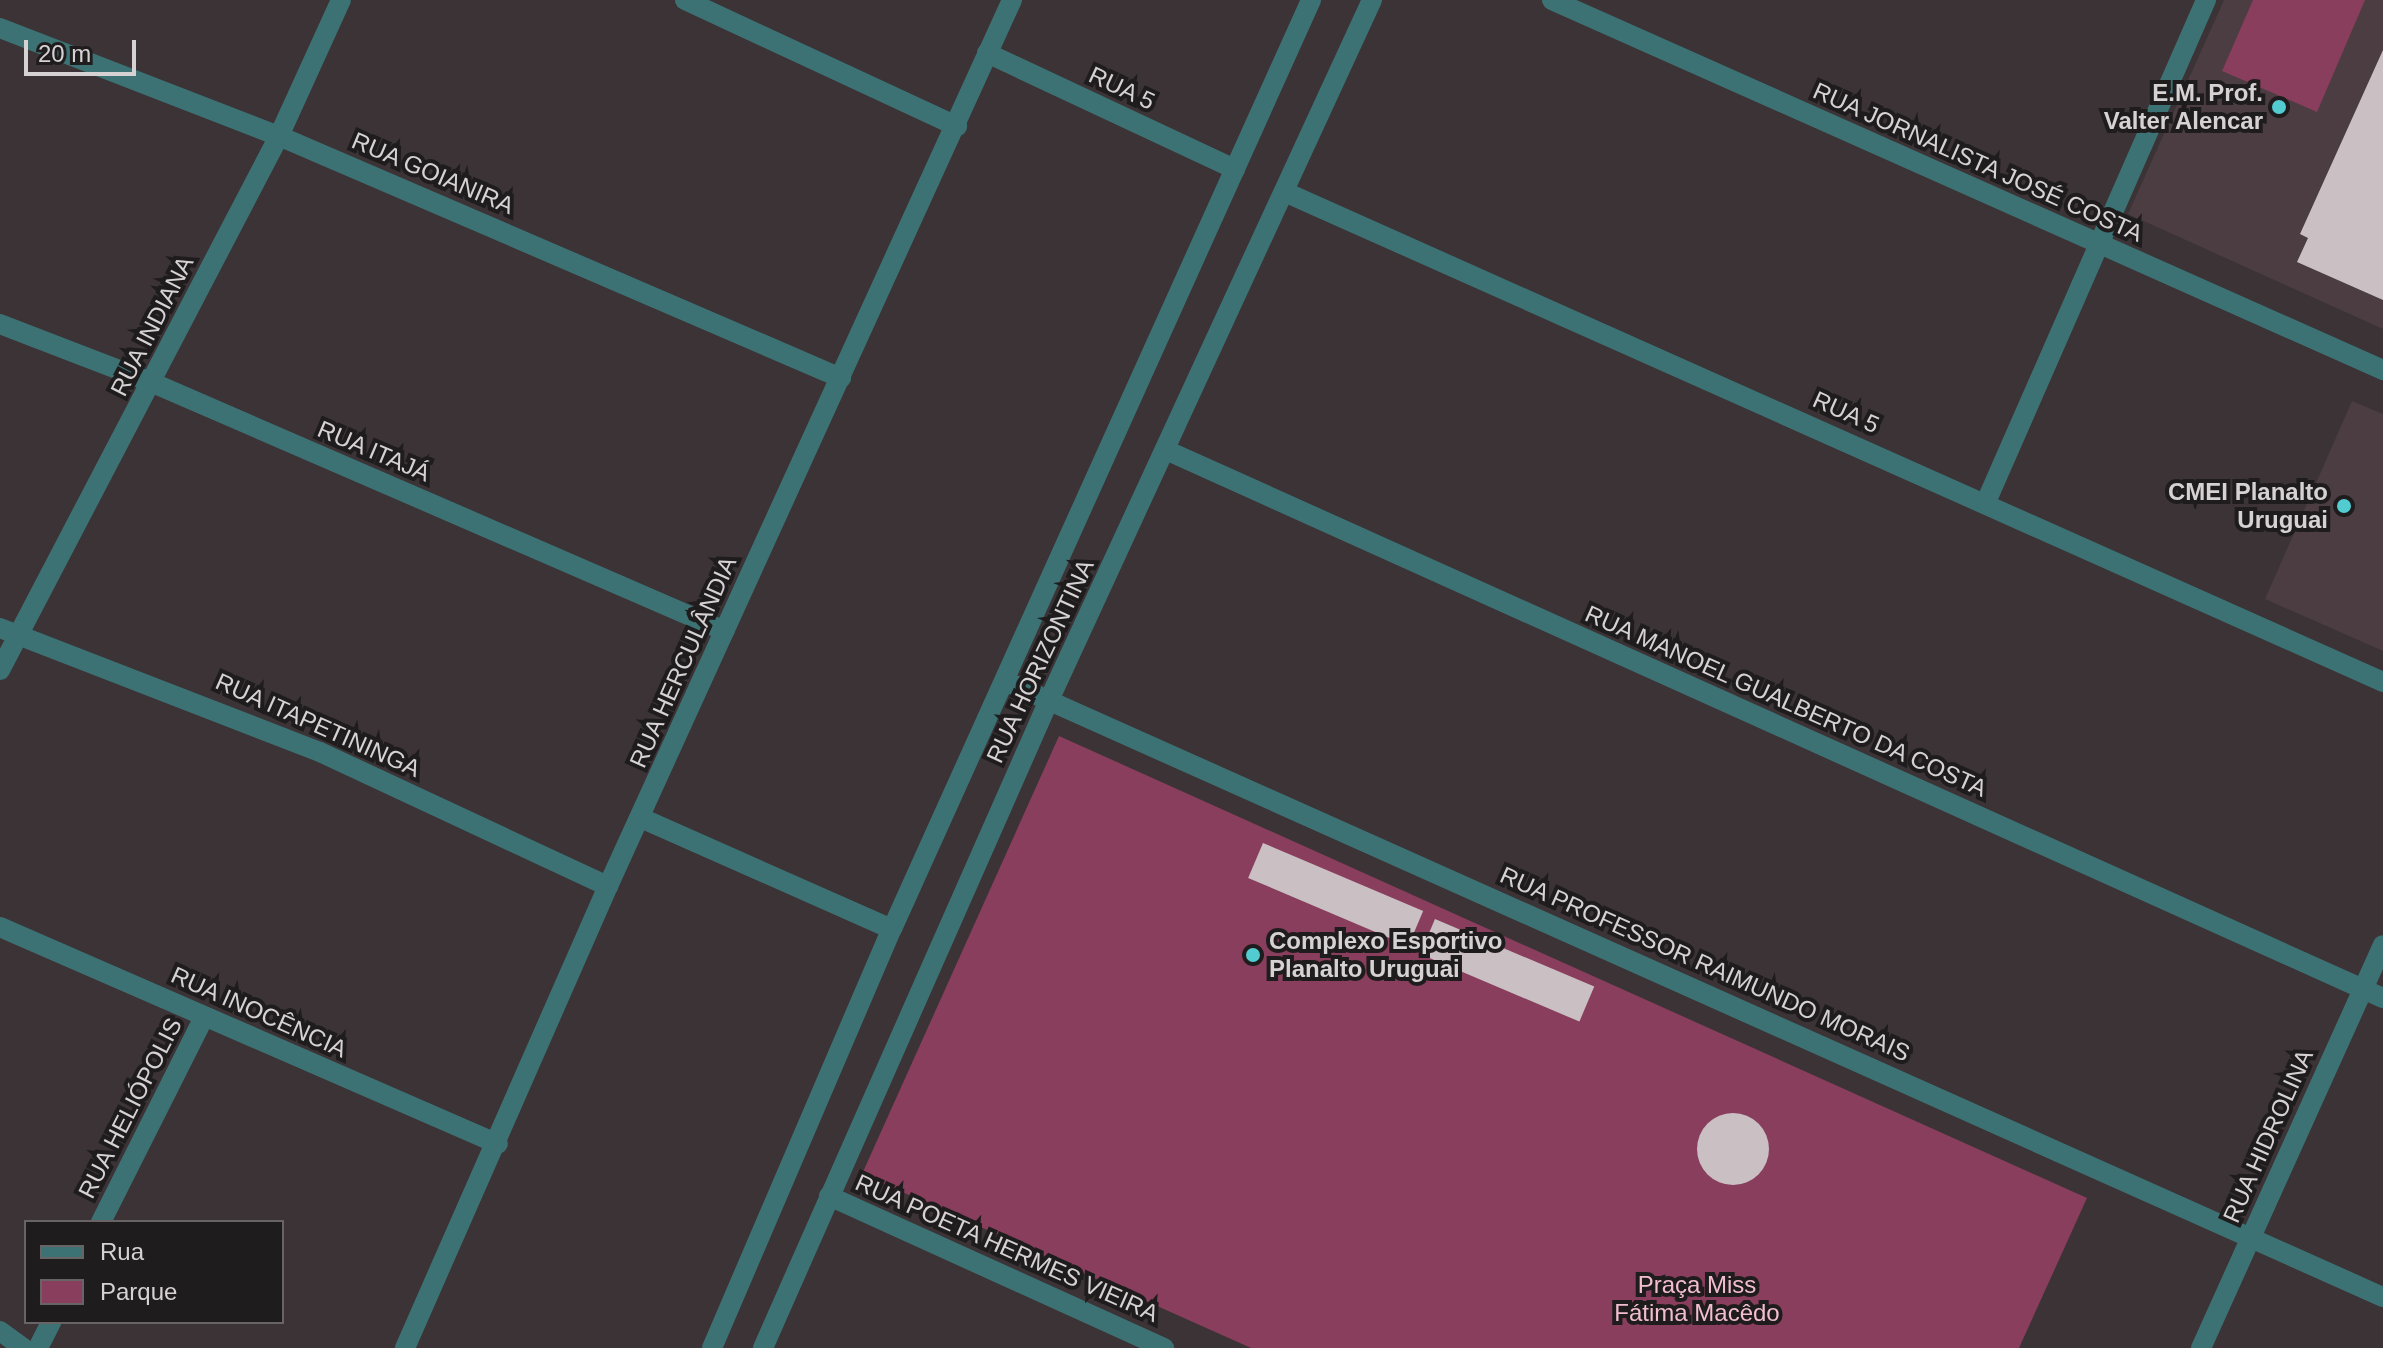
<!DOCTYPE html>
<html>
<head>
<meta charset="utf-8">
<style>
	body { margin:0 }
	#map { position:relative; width:2383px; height:1348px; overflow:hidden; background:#3b3335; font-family:Arial,sans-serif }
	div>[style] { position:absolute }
	.built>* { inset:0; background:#4b3d41 }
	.green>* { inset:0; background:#883e5c }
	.building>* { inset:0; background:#cac0c3; transform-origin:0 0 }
	.round { border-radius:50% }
	.minor>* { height:20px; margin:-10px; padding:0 10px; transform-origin:10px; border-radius:10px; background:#3c7274 }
	.dots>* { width:22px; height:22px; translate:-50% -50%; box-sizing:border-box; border:4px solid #1f1c1d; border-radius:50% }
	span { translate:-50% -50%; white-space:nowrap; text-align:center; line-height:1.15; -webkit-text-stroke:8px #1f1c1d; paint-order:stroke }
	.street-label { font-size:24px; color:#d6d1d3 }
	.poi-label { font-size:24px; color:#d6d1d3; font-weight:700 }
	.right { translate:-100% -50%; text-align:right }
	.left { translate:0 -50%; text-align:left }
	.park-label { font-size:24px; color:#f1bdcf }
	.legend { position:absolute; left:24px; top:1220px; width:260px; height:104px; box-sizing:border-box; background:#1f1c1d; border:2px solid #686466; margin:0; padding:10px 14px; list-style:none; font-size:24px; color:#d6d1d3 }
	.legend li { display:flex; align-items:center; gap:16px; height:40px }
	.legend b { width:40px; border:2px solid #686466 }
	.scale { position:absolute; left:24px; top:40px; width:112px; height:36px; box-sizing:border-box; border:4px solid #d6d1d3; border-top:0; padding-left:10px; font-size:24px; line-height:28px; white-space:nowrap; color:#d6d1d3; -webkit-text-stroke:6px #1f1c1d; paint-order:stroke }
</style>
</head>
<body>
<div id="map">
	<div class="built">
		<i style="clip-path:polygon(2224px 0,2383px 0,2383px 329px,2128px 214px)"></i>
		<i style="clip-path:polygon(2352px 401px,2383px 414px,2383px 651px,2265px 599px)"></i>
	</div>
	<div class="green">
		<i style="clip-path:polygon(2253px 0,2365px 0,2317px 112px,2222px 71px)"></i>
		<i style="clip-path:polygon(1059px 736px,2087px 1198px,2019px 1348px,1251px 1348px,862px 1174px)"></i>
	</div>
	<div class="building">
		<i style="clip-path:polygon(2383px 50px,2383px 300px,2297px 262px,2308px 238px,2300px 234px)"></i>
		<i style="left:1263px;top:843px;width:174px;height:38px;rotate:23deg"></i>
		<i style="left:1435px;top:919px;width:173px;height:38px;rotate:23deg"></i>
		<i class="round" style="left:1697px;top:1113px;width:72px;height:72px"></i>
	</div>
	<div class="minor">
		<i style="left:685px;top:0;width:300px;rotate:24.9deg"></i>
		<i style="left:1552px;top:0;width:910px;rotate:24deg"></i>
		<i style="left:0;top:28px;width:299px;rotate:21.2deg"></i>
		<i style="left:279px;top:136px;width:612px;rotate:23.3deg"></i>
		<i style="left:987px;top:53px;width:274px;rotate:25.1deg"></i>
		<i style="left:1287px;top:193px;width:1200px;rotate:24.04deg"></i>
		<i style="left:0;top:324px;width:164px;rotate:21.1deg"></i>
		<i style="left:153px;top:383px;width:623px;rotate:23.44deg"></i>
		<i style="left:1168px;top:451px;width:1332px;rotate:24.24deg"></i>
		<i style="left:1986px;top:502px;width:548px;rotate:-66.33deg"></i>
		<i style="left:0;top:628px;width:343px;rotate:21.2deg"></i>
		<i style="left:320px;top:752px;width:318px;rotate:25deg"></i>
		<i style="left:0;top:670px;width:602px;rotate:-62.41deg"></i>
		<i style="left:279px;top:136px;width:149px;rotate:-65.5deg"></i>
		<i style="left:1005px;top:681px;width:1509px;rotate:24.09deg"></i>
		<i style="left:641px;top:818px;width:274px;rotate:23.9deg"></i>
		<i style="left:0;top:927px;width:543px;rotate:23.54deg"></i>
		<i style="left:829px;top:1196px;width:368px;rotate:24.4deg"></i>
		<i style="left:101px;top:1222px;width:229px;rotate:-63.3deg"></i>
		<i style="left:0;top:1331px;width:29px;rotate:36deg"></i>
		<i style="left:38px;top:1348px;width:29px;rotate:-63deg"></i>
		<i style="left:405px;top:1348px;width:505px;rotate:-66.28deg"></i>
		<i style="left:608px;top:886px;width:974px;rotate:-65.49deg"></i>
		<i style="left:712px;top:1348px;width:456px;rotate:-66.8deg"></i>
		<i style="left:892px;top:929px;width:1019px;rotate:-65.72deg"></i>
		<i style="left:763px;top:1348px;width:711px;rotate:-66.18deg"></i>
		<i style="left:1050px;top:698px;width:769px;rotate:-65.24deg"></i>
		<i style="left:2201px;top:1348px;width:442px;rotate:-65.7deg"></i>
	</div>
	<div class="dots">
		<i style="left:2279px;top:107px;background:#52ccd0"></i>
		<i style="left:2344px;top:506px;background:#52ccd0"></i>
		<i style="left:1253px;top:955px;background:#52ccd0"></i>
	</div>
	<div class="street-label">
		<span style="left:1122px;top:88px;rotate:25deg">RUA 5</span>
		<span style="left:1978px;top:162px;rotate:24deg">RUA JORNALISTA JOSÉ COSTA</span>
		<span style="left:433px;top:173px;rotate:23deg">RUA GOIANIRA</span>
		<span style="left:152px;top:326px;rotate:-63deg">RUA INDIANA</span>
		<span style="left:1846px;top:412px;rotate:24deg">RUA 5</span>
		<span style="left:374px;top:451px;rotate:23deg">RUA ITAJÁ</span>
		<span style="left:1040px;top:661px;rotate:-65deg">RUA HORIZONTINA</span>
		<span style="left:683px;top:662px;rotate:-66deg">RUA HERCULÂNDIA</span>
		<span style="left:1786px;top:701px;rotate:24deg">RUA MANOEL GUALBERTO DA COSTA</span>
		<span style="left:318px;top:725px;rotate:24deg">RUA ITAPETININGA</span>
		<span style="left:1705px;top:964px;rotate:24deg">RUA PROFESSOR RAIMUNDO MORAIS</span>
		<span style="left:259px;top:1012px;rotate:24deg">RUA INOCÊNCIA</span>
		<span style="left:130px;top:1108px;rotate:-63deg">RUA HELIÓPOLIS</span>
		<span style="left:2268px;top:1136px;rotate:-66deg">RUA HIDROLINA</span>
		<span style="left:1007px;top:1248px;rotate:24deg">RUA POETA HERMES VIEIRA</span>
	</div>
	<div class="poi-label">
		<span class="right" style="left:2263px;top:107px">E.M. Prof.<br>Valter Alencar</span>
		<span class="right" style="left:2328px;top:506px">CMEI Planalto<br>Uruguai</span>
		<span class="left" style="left:1269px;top:955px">Complexo Esportivo<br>Planalto Uruguai</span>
	</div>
	<div class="park-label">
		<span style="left:1697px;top:1299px">Praça Miss<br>Fátima Macêdo</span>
	</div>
	<ul class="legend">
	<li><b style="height:10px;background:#3c7274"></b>Rua</li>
	<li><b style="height:22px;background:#883e5c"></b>Parque</li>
	</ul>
	<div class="scale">20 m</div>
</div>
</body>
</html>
